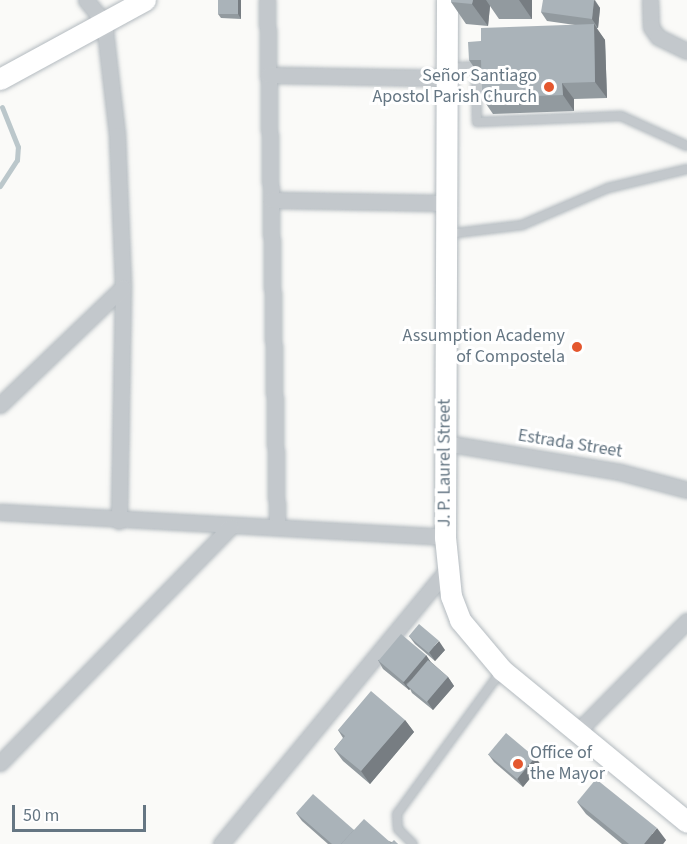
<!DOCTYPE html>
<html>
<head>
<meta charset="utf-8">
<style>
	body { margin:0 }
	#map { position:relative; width:687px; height:844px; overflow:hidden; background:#fafaf8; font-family:"Source Sans 3",sans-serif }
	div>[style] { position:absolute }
	.stream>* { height:5px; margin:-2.5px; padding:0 2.5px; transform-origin:2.5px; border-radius:2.5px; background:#bbc7cb }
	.roads { filter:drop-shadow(0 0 2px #b3babf) drop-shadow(0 0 2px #b3babf) }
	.lane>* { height:8px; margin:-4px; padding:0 4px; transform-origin:4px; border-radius:4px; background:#c3c8cc }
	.street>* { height:15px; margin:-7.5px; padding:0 7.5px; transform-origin:7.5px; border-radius:7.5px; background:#c3c8cc }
	.secondary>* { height:21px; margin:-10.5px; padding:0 10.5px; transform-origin:10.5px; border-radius:10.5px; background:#fff }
	.wall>* { inset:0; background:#929a9f }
	.shaded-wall>* { inset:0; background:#777d82 }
	.building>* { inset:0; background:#aab3b9; transform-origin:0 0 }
	.dots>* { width:16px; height:16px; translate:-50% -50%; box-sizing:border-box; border:3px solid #fff; border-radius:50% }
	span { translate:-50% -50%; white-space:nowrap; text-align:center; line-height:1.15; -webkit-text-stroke:6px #fff; paint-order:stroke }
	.poi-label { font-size:18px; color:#657683 }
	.right { translate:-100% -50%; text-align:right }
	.left { translate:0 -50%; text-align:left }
	.street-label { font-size:18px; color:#657683 }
	.scale { position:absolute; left:12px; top:805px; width:134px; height:27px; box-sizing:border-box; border:3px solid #657683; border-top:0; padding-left:8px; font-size:18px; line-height:21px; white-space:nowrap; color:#657683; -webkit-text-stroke:4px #fff; paint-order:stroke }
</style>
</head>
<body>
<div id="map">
	<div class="stream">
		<i style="left:0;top:186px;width:31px;rotate:-57deg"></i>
		<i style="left:17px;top:160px;width:13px;rotate:-86deg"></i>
		<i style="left:18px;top:147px;width:43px;rotate:-111.8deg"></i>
	</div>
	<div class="roads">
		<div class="lane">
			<i style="left:448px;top:68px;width:28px;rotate:-4deg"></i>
			<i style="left:476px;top:66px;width:56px;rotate:89deg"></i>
			<i style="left:477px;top:122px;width:144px;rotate:-2.4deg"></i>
			<i style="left:621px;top:116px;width:72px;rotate:24.4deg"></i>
			<i style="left:448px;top:234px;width:75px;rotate:-6.9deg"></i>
			<i style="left:522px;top:225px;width:94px;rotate:-23.3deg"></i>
			<i style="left:608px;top:188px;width:81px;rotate:-13.5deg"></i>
			<i style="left:413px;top:844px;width:21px;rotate:-135deg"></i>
			<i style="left:398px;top:829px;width:15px;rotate:-94deg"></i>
			<i style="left:397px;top:814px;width:178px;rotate:-53.9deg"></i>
		</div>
		<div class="street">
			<i style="left:86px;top:0;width:28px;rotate:51deg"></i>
			<i style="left:104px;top:22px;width:114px;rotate:83.4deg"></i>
			<i style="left:117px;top:135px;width:152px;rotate:87.7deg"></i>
			<i style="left:123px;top:287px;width:234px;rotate:91deg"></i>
			<i style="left:267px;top:0;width:526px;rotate:88.91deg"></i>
			<i style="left:650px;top:0;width:27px;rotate:88deg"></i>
			<i style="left:651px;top:27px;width:12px;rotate:55deg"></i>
			<i style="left:658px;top:37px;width:32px;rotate:26deg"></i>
			<i style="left:268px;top:75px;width:180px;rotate:1deg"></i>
			<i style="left:271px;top:200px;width:177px;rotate:1deg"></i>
			<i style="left:0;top:405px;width:170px;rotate:-43.8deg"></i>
			<i style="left:445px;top:443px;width:177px;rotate:9.4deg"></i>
			<i style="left:620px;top:472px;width:69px;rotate:15deg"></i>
			<i style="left:0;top:512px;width:446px;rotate:3.2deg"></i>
			<i style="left:575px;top:734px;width:159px;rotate:-45.3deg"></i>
			<i style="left:0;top:763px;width:330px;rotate:-45.7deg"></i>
			<i style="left:221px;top:844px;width:355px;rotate:-50.5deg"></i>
		</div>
		<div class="secondary">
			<i style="left:447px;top:0;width:537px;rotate:90.21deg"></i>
			<i style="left:445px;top:537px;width:59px;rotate:84.2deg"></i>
			<i style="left:451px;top:596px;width:26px;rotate:69deg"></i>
			<i style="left:460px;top:620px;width:65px;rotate:50deg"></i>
			<i style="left:502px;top:670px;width:239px;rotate:39.4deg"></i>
			<i style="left:0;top:79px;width:165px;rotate:-28.6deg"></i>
		</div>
	</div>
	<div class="wall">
		<i style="clip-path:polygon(218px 0,241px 0,241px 19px,221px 18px,218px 14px)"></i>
		<i style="clip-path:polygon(451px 0,532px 0,532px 19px,499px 19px,490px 6px,488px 26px,466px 24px,451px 2px)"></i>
		<i style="clip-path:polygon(595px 0,600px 8px,598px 28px,596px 28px,605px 40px,607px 98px,574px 99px,574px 111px,493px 114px,482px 98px,482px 76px,480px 76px,469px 60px,481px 41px,575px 25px,547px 21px,541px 12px)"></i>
		<i style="clip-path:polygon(409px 636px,445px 650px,435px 661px,415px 644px)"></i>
		<i style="clip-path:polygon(426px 655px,430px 661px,448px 677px,454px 686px,433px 710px,412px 693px,410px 689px,409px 690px,383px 669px,378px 660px)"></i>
		<i style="clip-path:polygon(405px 720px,414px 732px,370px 784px,343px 761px,334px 749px,343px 738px,338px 730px)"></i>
		<i style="clip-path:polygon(488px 754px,535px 757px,541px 765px,523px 787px,494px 762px)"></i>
		<i style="clip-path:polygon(577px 802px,666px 840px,663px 844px,622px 844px,586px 814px)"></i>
		<i style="clip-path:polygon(296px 813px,354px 830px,398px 844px,328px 844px,302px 821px)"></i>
	</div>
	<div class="shaded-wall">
		<i style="clip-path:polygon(238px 0,241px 0,241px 19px,238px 14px)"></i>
		<i style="clip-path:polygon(473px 0,486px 0,490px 6px,488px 26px,472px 4px)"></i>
		<i style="clip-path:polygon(519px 0,532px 0,532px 19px)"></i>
		<i style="clip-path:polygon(594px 0,600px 8px,598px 28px,592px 19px)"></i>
		<i style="clip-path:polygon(594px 24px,605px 40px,607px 98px,595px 82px)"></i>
		<i style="clip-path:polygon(562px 83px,574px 99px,574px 111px,563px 95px)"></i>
		<i style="clip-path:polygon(439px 641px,445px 650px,435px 661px,429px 652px)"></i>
		<i style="clip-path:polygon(426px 655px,432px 664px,406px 684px,410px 689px,409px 690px,403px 682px)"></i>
		<i style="clip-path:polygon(448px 677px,454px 686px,433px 710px,427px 701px)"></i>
		<i style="clip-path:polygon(405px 720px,414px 732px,370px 784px,361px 771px)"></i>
		<i style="clip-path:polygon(535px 757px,541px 765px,523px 787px,517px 778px)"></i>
		<i style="clip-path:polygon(657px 828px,666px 840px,663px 844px,644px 844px)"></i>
	</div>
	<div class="building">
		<i style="left:218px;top:0;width:20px;height:14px"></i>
		<i style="clip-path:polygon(451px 0,473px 0,472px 4px,451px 2px)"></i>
		<i style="clip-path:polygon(543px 0,594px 0,592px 19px,541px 12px)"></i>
		<i style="clip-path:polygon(594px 24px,595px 82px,562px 83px,563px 95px,482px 98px,481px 60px,469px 60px,468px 42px,481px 41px,481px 28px)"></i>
		<i style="left:419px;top:624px;width:26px;height:16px;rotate:40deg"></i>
		<i style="left:401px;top:634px;width:33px;height:35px;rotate:40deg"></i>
		<i style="left:428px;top:660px;width:26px;height:33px;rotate:40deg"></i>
		<i style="clip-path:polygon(371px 691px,405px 720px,361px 771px,334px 749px,345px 736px,338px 730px)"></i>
		<i style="left:506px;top:733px;width:38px;height:28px;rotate:40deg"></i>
		<i style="clip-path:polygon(596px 779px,657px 828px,644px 844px,629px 844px,577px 802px)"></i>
		<i style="clip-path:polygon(313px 794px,354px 830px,341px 844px,332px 844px,296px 813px)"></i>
		<i style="clip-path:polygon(364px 819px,391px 843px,390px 844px,341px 844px)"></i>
		<i style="clip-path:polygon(394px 840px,398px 844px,390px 844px)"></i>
	</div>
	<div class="dots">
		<i style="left:549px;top:87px;background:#e4572e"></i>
		<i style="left:577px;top:347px;background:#e4572e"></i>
		<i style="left:518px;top:764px;background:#e4572e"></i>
	</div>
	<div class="poi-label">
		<span class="right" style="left:537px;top:87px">Señor Santiago<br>Apostol Parish Church</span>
		<span class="right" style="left:565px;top:347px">Assumption Academy<br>of Compostela</span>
		<span class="left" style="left:530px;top:764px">Office of<br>the Mayor</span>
	</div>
	<div class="street-label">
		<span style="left:570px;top:444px;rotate:9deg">Estrada Street</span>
		<span style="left:445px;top:463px;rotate:-90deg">J. P. Laurel Street</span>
	</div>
	<div class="scale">50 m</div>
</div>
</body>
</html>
